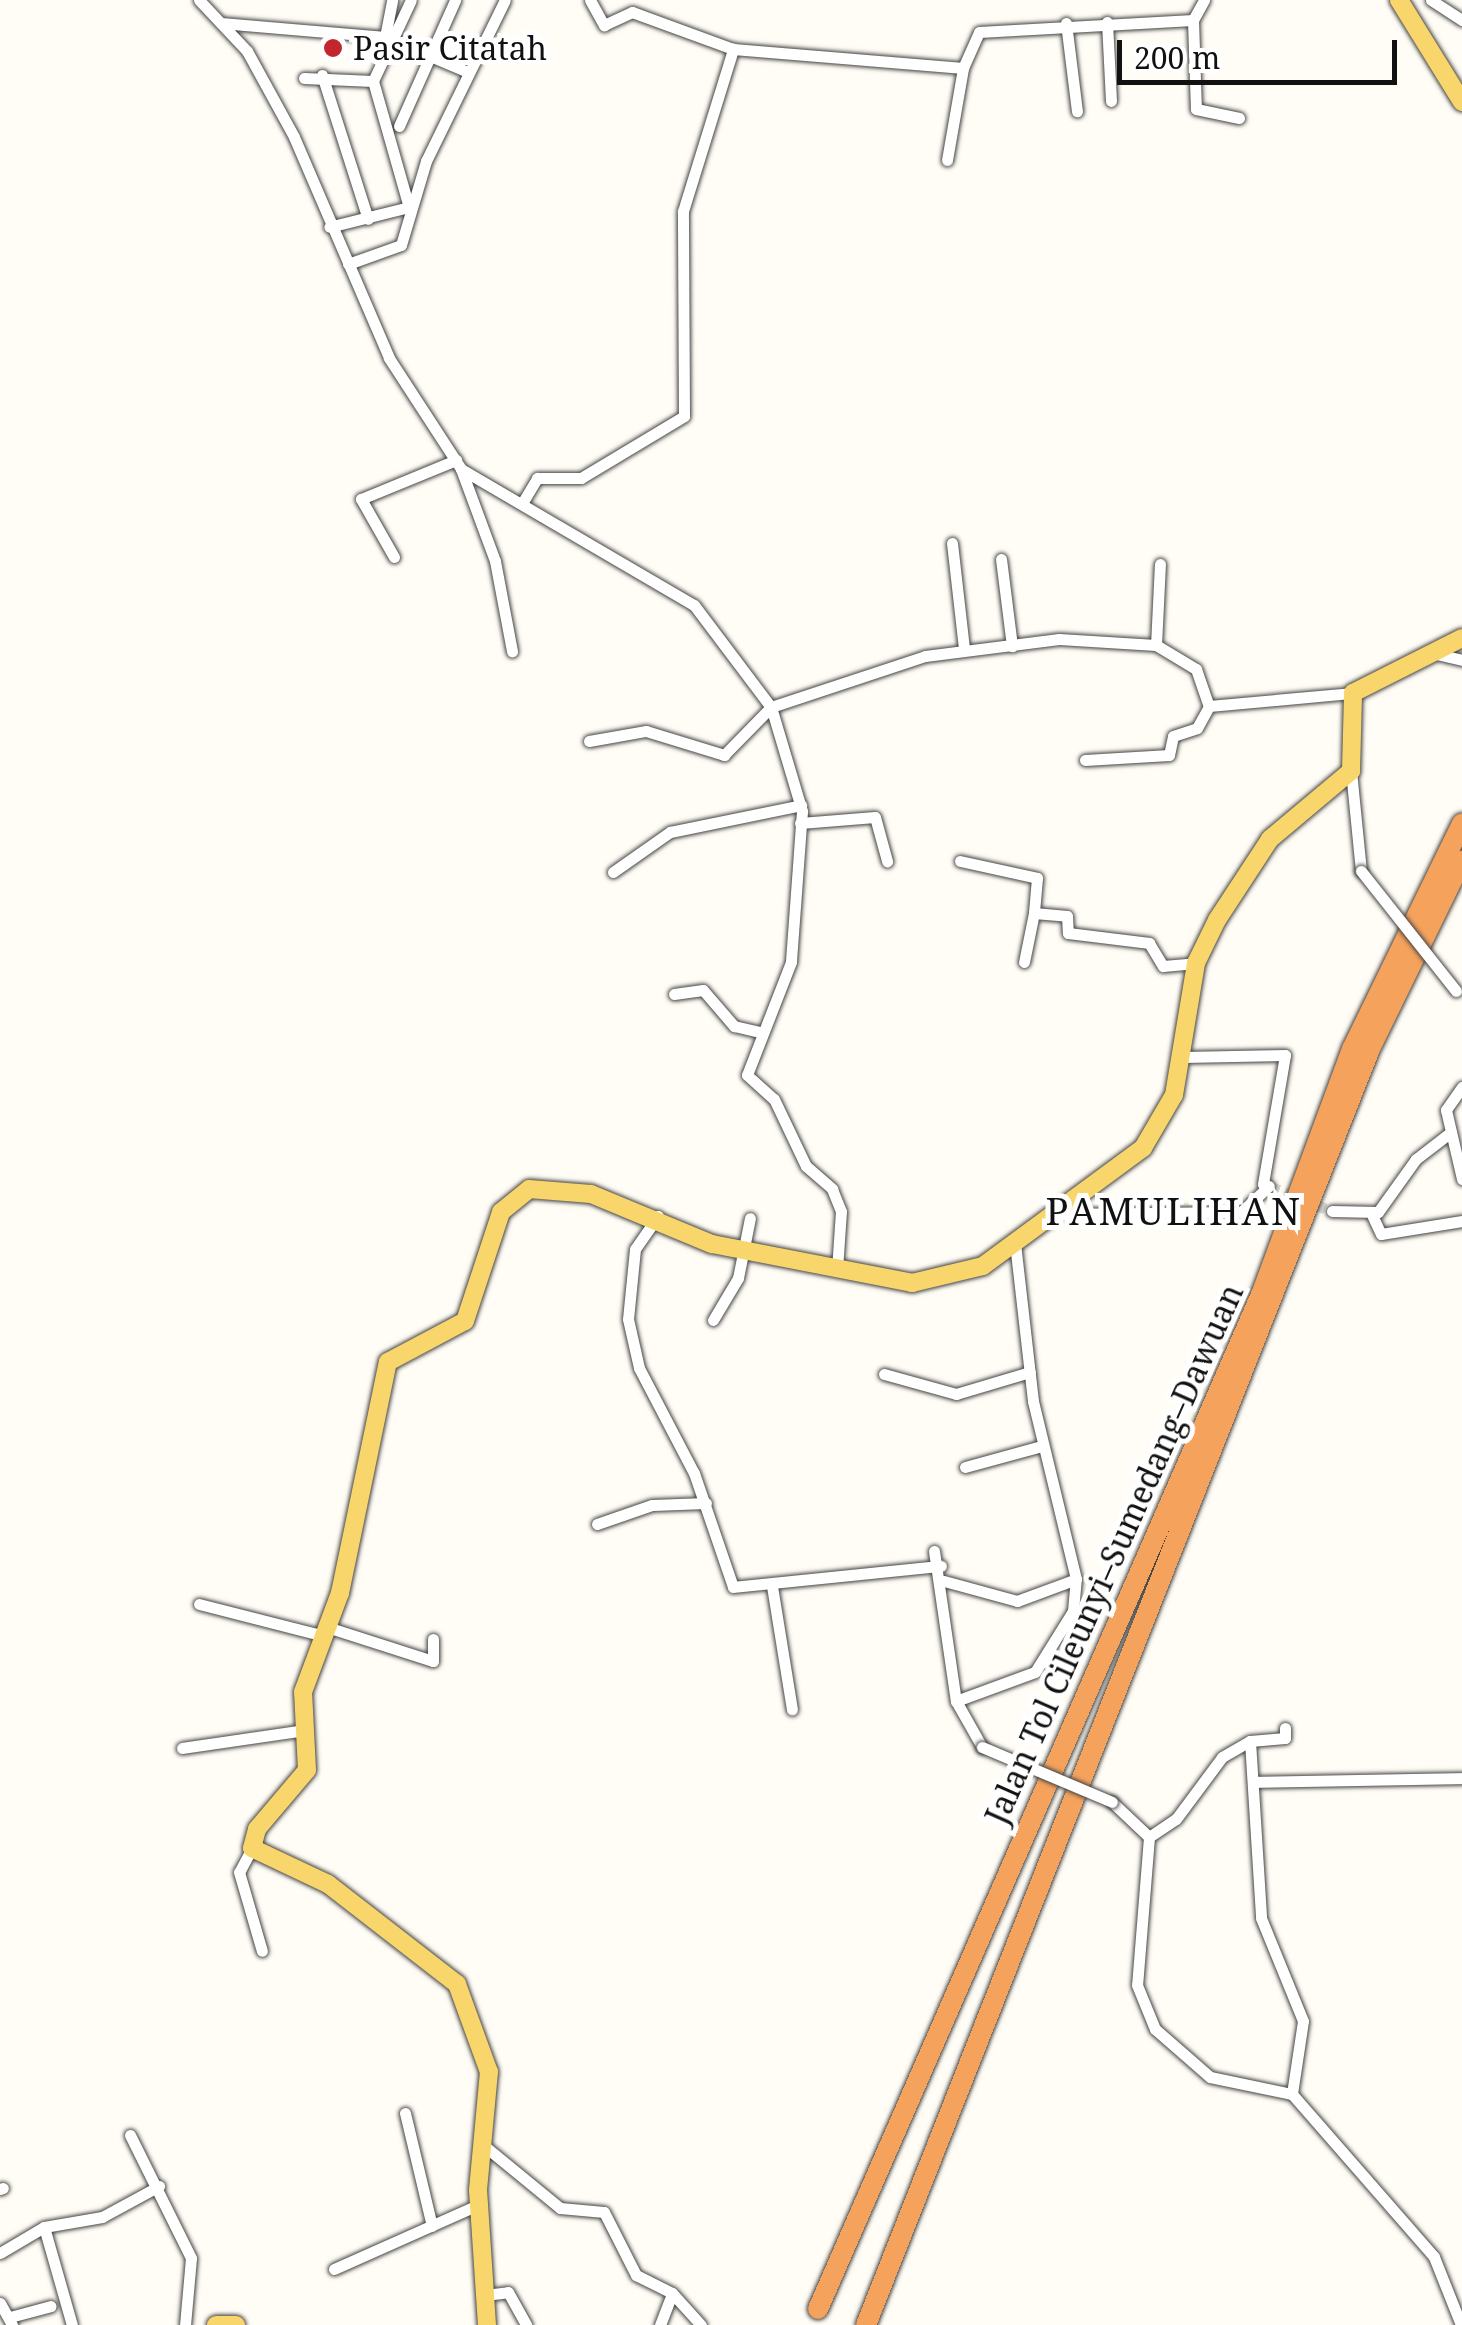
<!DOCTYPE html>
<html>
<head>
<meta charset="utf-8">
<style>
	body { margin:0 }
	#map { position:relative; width:1462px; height:2325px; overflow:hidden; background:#fffdf5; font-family:"Noto Serif",serif }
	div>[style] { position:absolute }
	.street-tunnel>* { height:11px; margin-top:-5.5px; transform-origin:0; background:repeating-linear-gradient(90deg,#dbdad3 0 11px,transparent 0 16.5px) }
	.roads { filter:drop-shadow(0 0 2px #444) drop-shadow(0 0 2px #444) }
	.street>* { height:11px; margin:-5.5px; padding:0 5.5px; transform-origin:5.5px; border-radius:5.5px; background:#fff }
	.primary>* { height:18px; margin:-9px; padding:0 9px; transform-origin:9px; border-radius:9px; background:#f9d66b }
	.highway>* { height:20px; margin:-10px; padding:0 10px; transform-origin:10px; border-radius:10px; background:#f5a25d }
	.bridges { filter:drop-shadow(0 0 2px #444) drop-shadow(0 0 2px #444) }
	.street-bridge>* { height:11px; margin:-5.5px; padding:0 5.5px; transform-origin:5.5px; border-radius:5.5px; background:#fff }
	.dots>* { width:28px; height:28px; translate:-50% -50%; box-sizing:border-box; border:5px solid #fff; border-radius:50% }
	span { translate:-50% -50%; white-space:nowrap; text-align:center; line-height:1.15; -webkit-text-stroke:10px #fff; paint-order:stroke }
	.poi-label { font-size:32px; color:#111 }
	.left { translate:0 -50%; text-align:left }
	.street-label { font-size:32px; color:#111 }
	.quarter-label { font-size:38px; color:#111; letter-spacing:2.5px }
	.scale { position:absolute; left:1117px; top:40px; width:280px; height:45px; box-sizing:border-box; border:5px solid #111; border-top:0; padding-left:12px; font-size:30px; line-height:35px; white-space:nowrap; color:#111; -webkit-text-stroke:8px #fff; paint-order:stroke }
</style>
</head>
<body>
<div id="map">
	<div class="street-tunnel">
		<i style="left:1269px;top:1186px;width:68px;rotate:21.6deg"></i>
	</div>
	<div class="roads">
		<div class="street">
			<i style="left:199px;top:0;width:70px;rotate:46.7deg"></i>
			<i style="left:247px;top:51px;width:98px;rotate:61.3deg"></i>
			<i style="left:294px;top:137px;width:241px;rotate:66.7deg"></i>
			<i style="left:389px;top:358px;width:132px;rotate:57deg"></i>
			<i style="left:461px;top:469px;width:270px;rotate:30.3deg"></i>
			<i style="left:694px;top:605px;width:128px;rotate:53deg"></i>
			<i style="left:771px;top:707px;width:109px;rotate:73.4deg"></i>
			<i style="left:802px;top:811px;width:151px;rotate:94.2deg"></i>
			<i style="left:791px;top:962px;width:121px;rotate:111.3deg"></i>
			<i style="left:747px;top:1075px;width:36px;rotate:42deg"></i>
			<i style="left:774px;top:1099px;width:74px;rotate:64.5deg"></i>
			<i style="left:806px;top:1166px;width:35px;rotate:41deg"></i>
			<i style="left:832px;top:1189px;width:24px;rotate:68deg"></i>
			<i style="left:841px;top:1211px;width:58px;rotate:93.9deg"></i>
			<i style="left:590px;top:0;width:29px;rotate:61deg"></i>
			<i style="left:604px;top:25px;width:31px;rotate:-25deg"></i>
			<i style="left:632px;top:12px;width:108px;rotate:20.1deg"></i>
			<i style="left:733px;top:49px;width:231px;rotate:4.7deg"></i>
			<i style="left:963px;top:68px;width:39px;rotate:-66deg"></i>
			<i style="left:979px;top:32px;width:214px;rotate:-3.2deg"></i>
			<i style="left:1193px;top:20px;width:23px;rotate:-61deg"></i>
			<i style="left:1431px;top:0;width:37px;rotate:33deg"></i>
			<i style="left:1193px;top:20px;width:89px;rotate:88.1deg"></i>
			<i style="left:1196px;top:109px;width:44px;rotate:11.8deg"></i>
			<i style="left:1107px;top:22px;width:79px;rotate:87.1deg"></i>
			<i style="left:221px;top:23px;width:165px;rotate:4.9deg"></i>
			<i style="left:385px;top:37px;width:90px;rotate:22.9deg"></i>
			<i style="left:1066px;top:23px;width:89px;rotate:82.9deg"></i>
			<i style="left:385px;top:37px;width:38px;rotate:-79deg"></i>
			<i style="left:322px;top:75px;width:151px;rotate:72.3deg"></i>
			<i style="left:304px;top:78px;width:69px;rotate:2.5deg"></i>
			<i style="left:373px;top:81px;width:131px;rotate:74.1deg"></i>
			<i style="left:409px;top:207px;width:82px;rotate:166deg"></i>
			<i style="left:373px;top:81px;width:89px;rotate:-64.9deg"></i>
			<i style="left:399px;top:126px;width:138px;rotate:-66deg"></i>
			<i style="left:947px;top:160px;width:93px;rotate:-80.1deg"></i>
			<i style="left:348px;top:264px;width:56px;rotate:-19.7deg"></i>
			<i style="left:401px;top:245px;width:88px;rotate:-73.4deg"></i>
			<i style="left:426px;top:161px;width:179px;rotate:-63.9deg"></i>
			<i style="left:461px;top:469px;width:98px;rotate:69.7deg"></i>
			<i style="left:495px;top:561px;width:92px;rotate:79.3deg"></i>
			<i style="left:524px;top:500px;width:26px;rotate:-59deg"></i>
			<i style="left:537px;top:478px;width:44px"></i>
			<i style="left:581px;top:478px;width:120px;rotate:-31deg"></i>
			<i style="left:684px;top:416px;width:205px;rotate:-90.3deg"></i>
			<i style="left:683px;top:211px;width:170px;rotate:-72.8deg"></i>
			<i style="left:952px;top:543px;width:107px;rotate:83.5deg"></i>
			<i style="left:394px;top:557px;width:67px;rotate:-119.6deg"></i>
			<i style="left:361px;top:499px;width:103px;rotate:-22.3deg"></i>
			<i style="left:1001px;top:559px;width:88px;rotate:82.8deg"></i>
			<i style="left:1156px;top:645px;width:81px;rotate:-87.2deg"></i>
			<i style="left:1432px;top:653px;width:31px;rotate:13deg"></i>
			<i style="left:589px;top:741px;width:58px;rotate:-10deg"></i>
			<i style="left:646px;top:731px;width:82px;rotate:17.1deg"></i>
			<i style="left:724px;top:755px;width:67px;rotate:-45.6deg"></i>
			<i style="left:771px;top:707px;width:162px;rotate:-18.3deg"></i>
			<i style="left:925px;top:656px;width:135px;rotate:-7.2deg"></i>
			<i style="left:1059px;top:639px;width:97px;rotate:3.5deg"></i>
			<i style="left:1156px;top:645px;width:47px;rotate:31deg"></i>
			<i style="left:1196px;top:669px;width:39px;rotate:71deg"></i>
			<i style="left:1209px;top:706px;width:145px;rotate:-5.2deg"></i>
			<i style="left:1085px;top:760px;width:84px;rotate:-3.4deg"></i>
			<i style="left:1169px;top:755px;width:19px;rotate:-78deg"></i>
			<i style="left:1173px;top:736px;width:25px;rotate:-18deg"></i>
			<i style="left:1197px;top:728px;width:25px;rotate:-61deg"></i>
			<i style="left:1351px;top:771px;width:100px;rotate:84.3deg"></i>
			<i style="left:800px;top:823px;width:75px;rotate:-4.6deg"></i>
			<i style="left:875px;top:817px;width:46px;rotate:74.7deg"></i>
			<i style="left:960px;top:861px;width:79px;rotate:12.4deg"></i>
			<i style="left:1037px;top:878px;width:35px;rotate:95deg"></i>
			<i style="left:1034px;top:913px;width:33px;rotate:5deg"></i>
			<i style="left:1067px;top:916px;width:17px;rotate:87deg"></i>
			<i style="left:1068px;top:933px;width:82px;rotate:7deg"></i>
			<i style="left:1149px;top:943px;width:27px;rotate:59deg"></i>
			<i style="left:1163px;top:966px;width:33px;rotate:-5deg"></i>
			<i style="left:613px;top:872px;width:70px;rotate:-35.1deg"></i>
			<i style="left:670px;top:832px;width:134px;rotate:-11.6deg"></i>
			<i style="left:1024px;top:962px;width:50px;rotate:-78.5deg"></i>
			<i style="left:674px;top:994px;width:29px;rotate:-8deg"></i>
			<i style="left:703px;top:990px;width:48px;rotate:49.3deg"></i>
			<i style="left:734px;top:1026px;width:27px;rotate:13deg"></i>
			<i style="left:1183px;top:1057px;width:102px;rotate:-1.1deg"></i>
			<i style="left:1285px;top:1055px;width:131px;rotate:99.7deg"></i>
			<i style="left:1462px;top:1087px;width:28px;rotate:125deg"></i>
			<i style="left:1446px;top:1110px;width:71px;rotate:76.9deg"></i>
			<i style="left:1332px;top:1211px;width:46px;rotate:1.2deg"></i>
			<i style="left:1378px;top:1212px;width:65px;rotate:-54.4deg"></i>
			<i style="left:1416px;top:1159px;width:44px;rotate:-37.6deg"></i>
			<i style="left:1056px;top:1214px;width:185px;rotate:-0.6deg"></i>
			<i style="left:1241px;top:1212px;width:38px;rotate:-43deg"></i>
			<i style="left:1372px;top:1215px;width:21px;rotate:65deg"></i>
			<i style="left:1381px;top:1234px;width:82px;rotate:-9.1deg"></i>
			<i style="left:658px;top:1216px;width:40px;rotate:124.9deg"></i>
			<i style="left:635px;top:1249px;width:70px;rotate:95.7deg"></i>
			<i style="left:628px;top:1319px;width:50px;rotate:77.3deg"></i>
			<i style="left:639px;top:1368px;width:119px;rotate:62.4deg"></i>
			<i style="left:694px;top:1473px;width:120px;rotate:71.1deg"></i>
			<i style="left:733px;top:1587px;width:209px;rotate:-5.8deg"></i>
			<i style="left:713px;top:1320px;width:49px;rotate:-59.2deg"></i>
			<i style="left:738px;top:1278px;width:61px;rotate:-78.7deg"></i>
			<i style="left:884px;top:1374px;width:75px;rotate:15.5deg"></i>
			<i style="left:956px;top:1394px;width:77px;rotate:-16.6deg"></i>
			<i style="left:965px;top:1467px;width:80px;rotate:-15.3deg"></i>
			<i style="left:597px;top:1524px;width:58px;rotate:-19.1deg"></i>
			<i style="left:652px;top:1505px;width:54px;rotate:-2.1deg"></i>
			<i style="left:934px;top:1551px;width:152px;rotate:81.7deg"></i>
			<i style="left:956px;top:1701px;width:53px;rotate:60.5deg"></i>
			<i style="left:944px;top:1581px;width:76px;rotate:15.3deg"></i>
			<i style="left:1017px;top:1601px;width:63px;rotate:-20.4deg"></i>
			<i style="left:772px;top:1586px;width:125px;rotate:80.8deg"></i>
			<i style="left:199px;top:1604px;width:130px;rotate:14.3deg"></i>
			<i style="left:330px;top:1628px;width:108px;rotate:17.8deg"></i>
			<i style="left:433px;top:1661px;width:22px;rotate:-90deg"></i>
			<i style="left:956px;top:1701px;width:84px;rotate:-20.2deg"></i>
			<i style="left:1035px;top:1672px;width:72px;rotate:-58.1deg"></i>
			<i style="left:1073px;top:1611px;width:32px;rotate:-85deg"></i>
			<i style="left:1076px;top:1579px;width:183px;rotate:-103.6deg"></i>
			<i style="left:1033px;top:1401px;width:160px;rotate:-96.5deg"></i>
			<i style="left:1250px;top:1741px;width:35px;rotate:-5deg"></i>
			<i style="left:1285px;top:1738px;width:10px;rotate:-90deg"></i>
			<i style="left:182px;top:1748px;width:124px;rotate:-8.3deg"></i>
			<i style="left:1253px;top:1782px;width:209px;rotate:-1.1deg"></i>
			<i style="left:1112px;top:1802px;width:51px;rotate:43.4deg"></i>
			<i style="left:1149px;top:1837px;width:148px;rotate:94.6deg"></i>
			<i style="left:1137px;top:1985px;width:48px;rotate:67.8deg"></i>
			<i style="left:1155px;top:2029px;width:73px;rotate:41.1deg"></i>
			<i style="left:1210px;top:2077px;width:84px;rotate:11.7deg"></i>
			<i style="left:1292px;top:2094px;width:216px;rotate:48.9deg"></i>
			<i style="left:1434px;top:2257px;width:73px;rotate:68.3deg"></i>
			<i style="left:1149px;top:1837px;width:32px;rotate:-34deg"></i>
			<i style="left:1176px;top:1819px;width:77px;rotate:-53.4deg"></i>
			<i style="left:1222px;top:1757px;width:32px;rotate:-30deg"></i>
			<i style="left:1250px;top:1741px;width:177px;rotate:86.4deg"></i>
			<i style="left:1261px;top:1918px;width:111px;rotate:67.8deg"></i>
			<i style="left:1303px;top:2021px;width:74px;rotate:98.6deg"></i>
			<i style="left:252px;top:1848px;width:27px;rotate:118deg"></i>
			<i style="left:239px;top:1872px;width:82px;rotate:73.8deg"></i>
			<i style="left:405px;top:2113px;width:116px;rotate:76.6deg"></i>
			<i style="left:130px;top:2135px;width:137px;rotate:63.6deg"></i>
			<i style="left:191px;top:2258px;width:67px;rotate:95.1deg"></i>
			<i style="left:482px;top:2144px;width:101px;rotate:39.4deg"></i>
			<i style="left:560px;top:2208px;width:44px;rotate:5.2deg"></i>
			<i style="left:604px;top:2212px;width:71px;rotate:63.1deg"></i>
			<i style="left:636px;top:2275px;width:40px;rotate:26.6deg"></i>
			<i style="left:672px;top:2293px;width:43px;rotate:47.8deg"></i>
			<i style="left:0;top:2189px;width:3px;rotate:-18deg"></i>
			<i style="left:44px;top:2227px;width:102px;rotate:74.1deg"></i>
			<i style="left:0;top:2253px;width:51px;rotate:-30.6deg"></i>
			<i style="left:44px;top:2227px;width:59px;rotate:-9.8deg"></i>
			<i style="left:102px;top:2217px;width:65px;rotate:-28.5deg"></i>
			<i style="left:334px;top:2269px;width:158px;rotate:-24deg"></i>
			<i style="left:485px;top:2295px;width:23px;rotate:-7deg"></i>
			<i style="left:508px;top:2292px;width:38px;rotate:61deg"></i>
			<i style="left:0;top:2303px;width:25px;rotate:61deg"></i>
			<i style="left:10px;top:2317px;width:42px;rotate:-15deg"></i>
			<i style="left:660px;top:2325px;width:34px;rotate:-69deg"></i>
		</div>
		<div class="primary">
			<i style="left:1399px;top:0;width:120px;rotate:58.3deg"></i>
			<i style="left:216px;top:2325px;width:20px"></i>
			<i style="left:487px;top:2325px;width:135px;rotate:-93.8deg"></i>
			<i style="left:478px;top:2190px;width:119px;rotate:-84.7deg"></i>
			<i style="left:489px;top:2072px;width:94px;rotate:-110deg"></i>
			<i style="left:457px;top:1984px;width:163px;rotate:-142.2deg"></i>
			<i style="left:328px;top:1884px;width:84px;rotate:-154.7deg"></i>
			<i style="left:252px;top:1848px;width:20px;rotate:-75deg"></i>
			<i style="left:257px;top:1829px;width:77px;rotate:-49.7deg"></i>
			<i style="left:307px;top:1770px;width:78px;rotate:-92.9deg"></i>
			<i style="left:303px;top:1692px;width:106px;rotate:-69.5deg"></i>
			<i style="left:340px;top:1593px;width:236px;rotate:-78.3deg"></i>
			<i style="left:388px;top:1362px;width:87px;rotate:-28deg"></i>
			<i style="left:465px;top:1321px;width:115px;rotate:-71.7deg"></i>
			<i style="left:501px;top:1212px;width:36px;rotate:-39deg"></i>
			<i style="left:529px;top:1189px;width:62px;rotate:4.6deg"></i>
			<i style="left:591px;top:1194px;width:131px;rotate:22.5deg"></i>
			<i style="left:712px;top:1244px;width:204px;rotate:11deg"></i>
			<i style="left:912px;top:1283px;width:73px;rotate:-13.5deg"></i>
			<i style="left:983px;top:1266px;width:199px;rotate:-36.4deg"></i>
			<i style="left:1143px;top:1148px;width:61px;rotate:-59.7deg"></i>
			<i style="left:1174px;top:1095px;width:134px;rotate:-80.5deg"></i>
			<i style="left:1196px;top:963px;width:48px;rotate:-64deg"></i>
			<i style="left:1217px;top:920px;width:97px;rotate:-56.8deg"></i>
			<i style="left:1270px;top:839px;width:106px;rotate:-40deg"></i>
			<i style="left:1351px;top:771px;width:78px;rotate:-88.5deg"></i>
			<i style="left:1353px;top:693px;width:122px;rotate:-26.8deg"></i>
		</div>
		<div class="highway">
			<i style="left:818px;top:2309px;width:1110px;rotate:-66.41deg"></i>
			<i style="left:1262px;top:1292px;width:259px;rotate:-69.7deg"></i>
			<i style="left:1352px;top:1049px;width:251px;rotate:-64deg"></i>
			<i style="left:866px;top:2325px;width:1370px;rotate:-68.45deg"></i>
			<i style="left:1369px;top:1051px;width:212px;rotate:-64deg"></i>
		</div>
	</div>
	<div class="bridges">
		<div class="street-bridge">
			<i style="left:1361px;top:871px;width:153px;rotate:51.6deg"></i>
			<i style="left:982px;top:1747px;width:141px;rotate:22.9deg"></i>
		</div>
	</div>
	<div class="dots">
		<i style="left:333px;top:48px;background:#c4262e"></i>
	</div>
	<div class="poi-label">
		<span class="left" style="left:353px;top:48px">Pasir Citatah</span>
	</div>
	<div class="street-label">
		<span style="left:1114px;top:1554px;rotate:-66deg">Jalan Tol Cileunyi–Sumedang–Dawuan</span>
	</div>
	<div class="quarter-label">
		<span style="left:1174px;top:1211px">PAMULIHAN</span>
	</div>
	<div class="scale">200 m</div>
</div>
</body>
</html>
